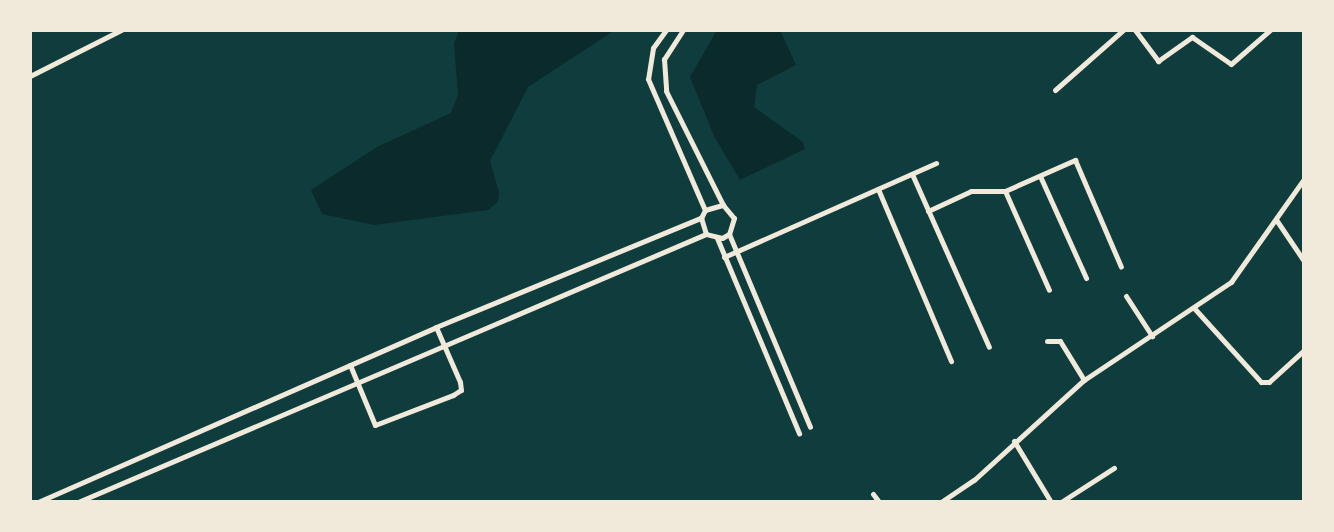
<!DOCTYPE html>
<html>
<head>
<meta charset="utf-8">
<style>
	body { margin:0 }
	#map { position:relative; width:1334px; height:532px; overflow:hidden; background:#0f3d3e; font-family:"Roboto Condensed",sans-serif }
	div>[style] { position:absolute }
	.water>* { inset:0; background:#0a2a2b }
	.minor>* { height:5px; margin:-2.5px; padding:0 2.5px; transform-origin:2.5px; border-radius:2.5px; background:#f1e9da }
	span { translate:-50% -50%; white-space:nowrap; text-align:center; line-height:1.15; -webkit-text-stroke:5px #f1e9da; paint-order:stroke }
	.frame { position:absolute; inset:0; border:32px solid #f1e9da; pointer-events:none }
</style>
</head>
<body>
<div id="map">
	<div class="water">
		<i style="clip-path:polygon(459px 30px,615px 30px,528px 87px,490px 161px,499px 192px,498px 202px,488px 210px,374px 225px,322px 214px,311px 190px,377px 147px,451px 113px,458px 95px,454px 44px)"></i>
		<i style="clip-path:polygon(717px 30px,780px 30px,796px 65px,757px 85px,754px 107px,803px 142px,805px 149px,740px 180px,714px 136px,690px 77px)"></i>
	</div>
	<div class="minor">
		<i style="left:666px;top:30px;width:22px;rotate:126deg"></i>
		<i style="left:653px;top:48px;width:31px;rotate:99deg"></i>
		<i style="left:648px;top:79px;width:143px;rotate:66.5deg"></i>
		<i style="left:683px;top:30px;width:35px;rotate:123deg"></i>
		<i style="left:664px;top:59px;width:32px;rotate:86deg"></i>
		<i style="left:666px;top:91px;width:127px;rotate:63.4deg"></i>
		<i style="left:1135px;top:30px;width:39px;rotate:53deg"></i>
		<i style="left:1158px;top:61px;width:42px;rotate:-35.2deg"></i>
		<i style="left:1192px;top:37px;width:47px;rotate:34.7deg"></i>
		<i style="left:1231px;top:64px;width:52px;rotate:-41.1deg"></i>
		<i style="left:30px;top:76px;width:102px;rotate:-26.8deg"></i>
		<i style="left:1055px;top:90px;width:91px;rotate:-41.4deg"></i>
		<i style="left:912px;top:174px;width:189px;rotate:66deg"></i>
		<i style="left:1040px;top:176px;width:112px;rotate:65.7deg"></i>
		<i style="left:878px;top:189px;width:187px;rotate:67deg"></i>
		<i style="left:1005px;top:191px;width:108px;rotate:66deg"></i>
		<i style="left:928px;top:211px;width:47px;rotate:-24.9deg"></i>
		<i style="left:971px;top:191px;width:34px"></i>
		<i style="left:1005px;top:191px;width:77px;rotate:-23.9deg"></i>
		<i style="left:1075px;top:160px;width:116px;rotate:66.7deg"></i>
		<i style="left:1277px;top:221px;width:48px;rotate:56deg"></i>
		<i style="left:729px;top:234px;width:8px;rotate:150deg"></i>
		<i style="left:722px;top:238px;width:16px;rotate:-166deg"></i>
		<i style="left:706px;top:234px;width:17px;rotate:-107deg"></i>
		<i style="left:701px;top:218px;width:9px;rotate:-63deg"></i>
		<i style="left:705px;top:210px;width:19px;rotate:-16deg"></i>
		<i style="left:723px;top:205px;width:17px;rotate:50deg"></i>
		<i style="left:734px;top:218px;width:17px;rotate:107deg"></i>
		<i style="left:729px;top:234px;width:209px;rotate:67.2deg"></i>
		<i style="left:717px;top:238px;width:212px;rotate:67.2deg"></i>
		<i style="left:724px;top:257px;width:232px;rotate:-23.9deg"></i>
		<i style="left:1126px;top:296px;width:48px;rotate:57deg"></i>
		<i style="left:1194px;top:308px;width:100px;rotate:47.8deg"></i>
		<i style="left:1261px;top:382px;width:8px"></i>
		<i style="left:1269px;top:382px;width:47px;rotate:-42.4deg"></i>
		<i style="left:1047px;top:341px;width:13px"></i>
		<i style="left:1060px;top:341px;width:46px;rotate:58.4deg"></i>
		<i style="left:350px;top:365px;width:65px;rotate:67.4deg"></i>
		<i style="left:375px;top:425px;width:84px;rotate:-21deg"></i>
		<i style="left:453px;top:395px;width:9px;rotate:-32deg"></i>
		<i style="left:461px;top:390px;width:8px;rotate:-97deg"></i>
		<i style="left:460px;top:382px;width:60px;rotate:-113.6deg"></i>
		<i style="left:1014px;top:441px;width:71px;rotate:58.8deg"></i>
		<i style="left:873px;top:494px;width:10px;rotate:53deg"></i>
		<i style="left:38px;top:502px;width:435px;rotate:-23.7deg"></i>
		<i style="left:436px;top:327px;width:287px;rotate:-22.4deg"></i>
		<i style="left:78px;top:502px;width:683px;rotate:-23.11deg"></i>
		<i style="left:941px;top:502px;width:40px;rotate:-34deg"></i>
		<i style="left:974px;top:480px;width:149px;rotate:-42.3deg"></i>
		<i style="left:1084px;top:380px;width:177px;rotate:-33.7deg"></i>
		<i style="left:1231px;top:282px;width:126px;rotate:-54.7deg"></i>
		<i style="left:1061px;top:502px;width:63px;rotate:-32.7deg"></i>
	</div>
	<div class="frame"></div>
</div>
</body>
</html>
